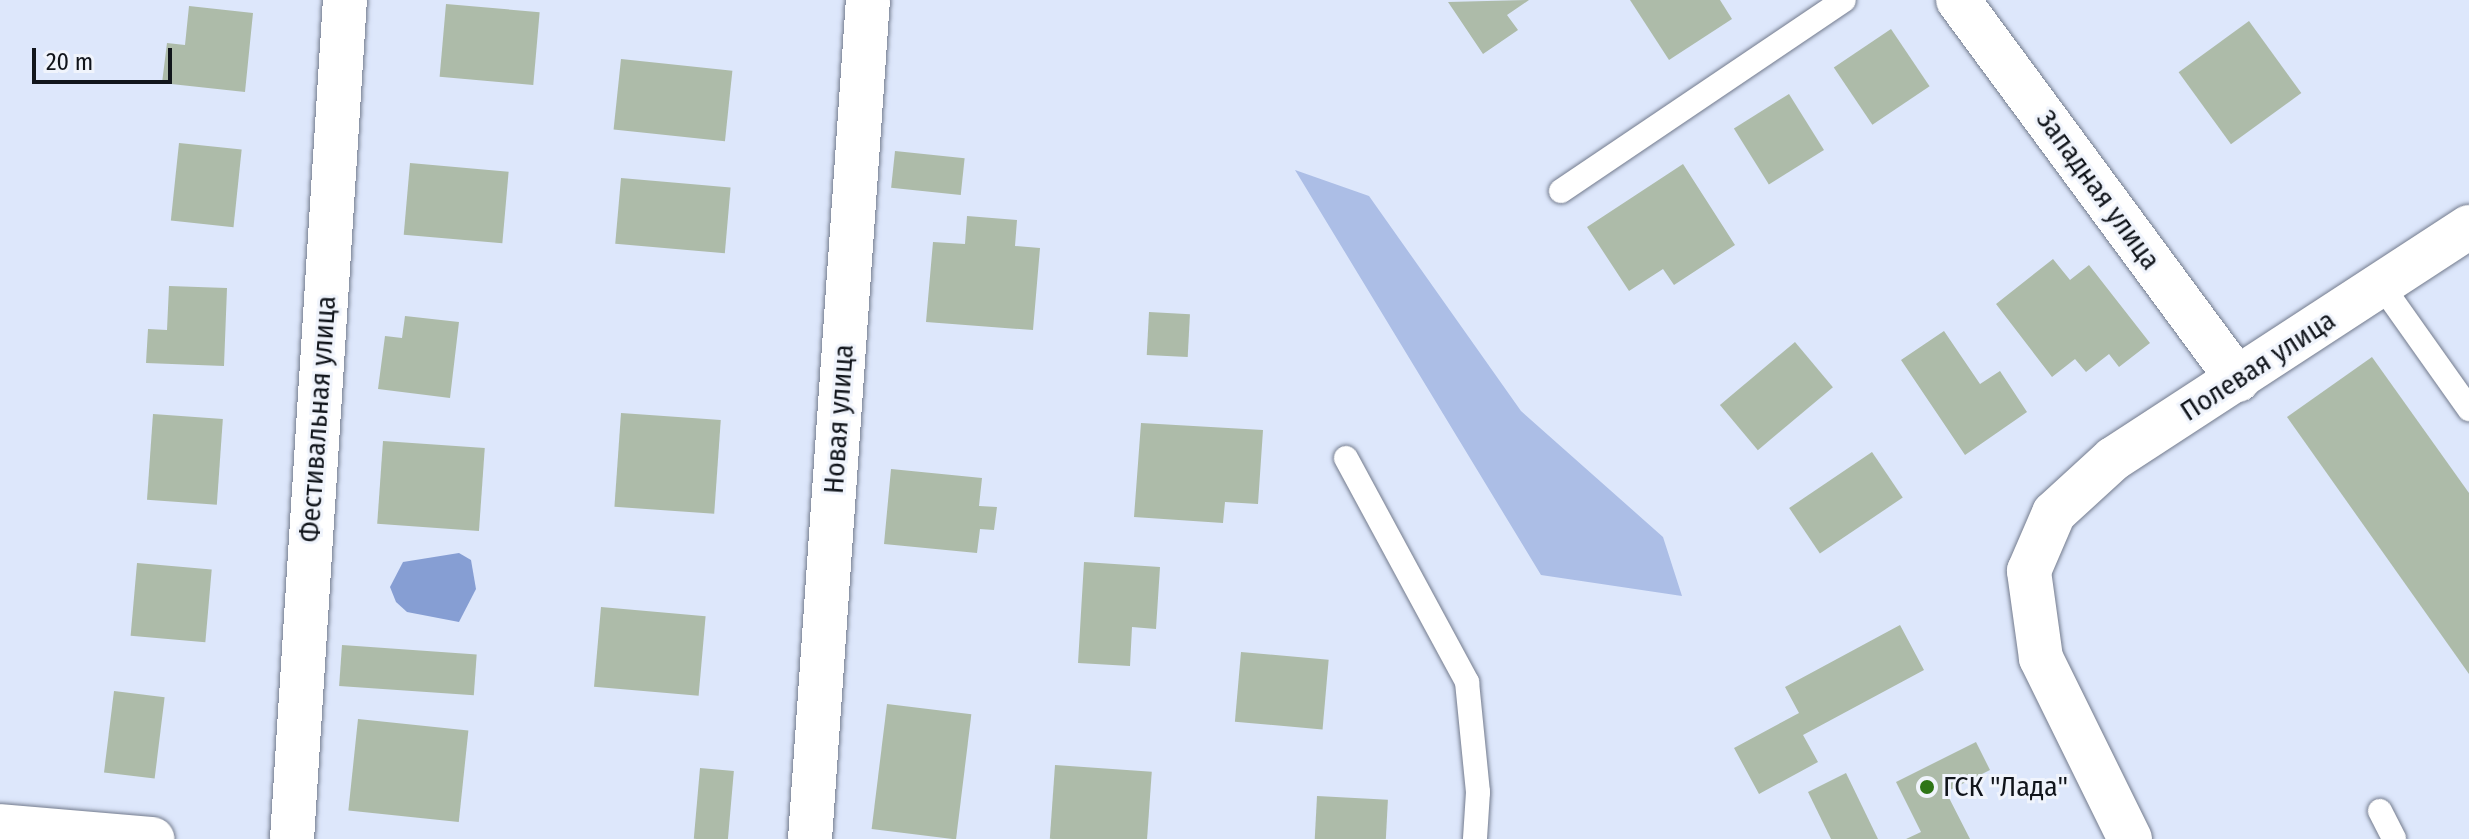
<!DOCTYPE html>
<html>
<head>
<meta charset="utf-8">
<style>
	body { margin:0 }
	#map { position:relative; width:2469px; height:839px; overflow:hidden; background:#dde7fb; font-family:"Fira Sans Condensed",sans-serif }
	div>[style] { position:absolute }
	.green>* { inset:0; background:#acbee6 }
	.water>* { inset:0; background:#869ed3 }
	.building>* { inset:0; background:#adbba9; transform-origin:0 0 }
	.roads { filter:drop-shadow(0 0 2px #737b8d) drop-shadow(0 0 2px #737b8d) }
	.service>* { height:24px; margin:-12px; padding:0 12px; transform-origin:12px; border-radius:12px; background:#fff }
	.minor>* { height:44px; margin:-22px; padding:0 22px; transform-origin:22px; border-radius:22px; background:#fff }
	.tertiary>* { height:44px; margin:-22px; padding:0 22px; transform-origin:22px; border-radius:22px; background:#fff }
	.dots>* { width:22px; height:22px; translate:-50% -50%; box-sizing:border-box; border:4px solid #f0f4fc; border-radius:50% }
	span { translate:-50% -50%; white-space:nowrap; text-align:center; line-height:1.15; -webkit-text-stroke:6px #f0f4fc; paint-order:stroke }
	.street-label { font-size:28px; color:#11151b }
	.poi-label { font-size:28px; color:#11151b }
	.left { translate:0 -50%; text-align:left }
	.scale { position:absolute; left:32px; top:48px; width:140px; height:36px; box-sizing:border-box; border:4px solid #11151b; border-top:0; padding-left:10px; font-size:24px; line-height:28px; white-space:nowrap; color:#11151b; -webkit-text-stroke:6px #f0f4fc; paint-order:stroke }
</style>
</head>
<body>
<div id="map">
	<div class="green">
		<i style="clip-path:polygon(1295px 170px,1369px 196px,1521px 411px,1663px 537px,1682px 596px,1541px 575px)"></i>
	</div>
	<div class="water">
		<i style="clip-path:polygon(459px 553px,471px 560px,476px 589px,459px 622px,407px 612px,396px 602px,390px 587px,403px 562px)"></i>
	</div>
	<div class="building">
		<i style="clip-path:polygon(1529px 0,1507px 15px,1518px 30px,1483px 54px,1448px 2px)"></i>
		<i style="clip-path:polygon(1630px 0,1720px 0,1732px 19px,1669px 60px)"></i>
		<i style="left:446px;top:4px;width:94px;height:73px;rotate:5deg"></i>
		<i style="clip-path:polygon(189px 6px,253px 13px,245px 92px,162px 83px,167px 43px,185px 45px)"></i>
		<i style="left:2249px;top:21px;width:89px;height:87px;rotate:54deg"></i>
		<i style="left:1891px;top:29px;width:69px;height:69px;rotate:56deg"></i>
		<i style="left:621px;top:59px;width:112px;height:71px;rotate:6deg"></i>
		<i style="left:1789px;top:94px;width:66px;height:65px;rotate:58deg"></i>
		<i style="left:179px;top:143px;width:63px;height:78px;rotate:6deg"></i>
		<i style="left:895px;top:151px;width:70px;height:37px;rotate:6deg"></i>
		<i style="left:410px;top:163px;width:99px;height:72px;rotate:5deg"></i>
		<i style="clip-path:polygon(1683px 164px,1735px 245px,1674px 285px,1663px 269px,1629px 291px,1587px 227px)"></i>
		<i style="left:621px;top:178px;width:110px;height:66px;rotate:5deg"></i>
		<i style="clip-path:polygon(967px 216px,1017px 220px,1015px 246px,1040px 248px,1033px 330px,926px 322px,933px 242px,965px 244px)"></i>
		<i style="clip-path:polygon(2053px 259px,2070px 280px,2089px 265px,2150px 343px,2119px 367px,2109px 354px,2086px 372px,2075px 359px,2052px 377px,1996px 304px)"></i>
		<i style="clip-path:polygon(169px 286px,227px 288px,224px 366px,146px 363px,148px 329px,167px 330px)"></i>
		<i style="left:1149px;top:312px;width:41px;height:43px;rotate:3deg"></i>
		<i style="clip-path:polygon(405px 316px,459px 322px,450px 398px,378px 389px,385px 336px,402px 338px)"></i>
		<i style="clip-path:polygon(1944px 331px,1980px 384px,2000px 371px,2027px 412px,1965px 455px,1901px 360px)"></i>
		<i style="left:1795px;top:342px;width:59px;height:98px;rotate:50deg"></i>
		<i style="clip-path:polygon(2372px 357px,2469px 493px,2469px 674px,2287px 417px)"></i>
		<i style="left:621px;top:413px;width:100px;height:94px;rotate:4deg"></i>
		<i style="left:153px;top:414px;width:70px;height:86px;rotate:4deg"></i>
		<i style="clip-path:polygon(1141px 423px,1263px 430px,1258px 504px,1225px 502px,1223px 523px,1134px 517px)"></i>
		<i style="left:383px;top:441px;width:102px;height:83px;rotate:4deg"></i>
		<i style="left:1872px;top:452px;width:55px;height:100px;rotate:56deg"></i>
		<i style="clip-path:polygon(891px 469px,982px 478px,979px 506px,997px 507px,994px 530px,980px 529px,977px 553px,884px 544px)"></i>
		<i style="clip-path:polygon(1084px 562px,1160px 567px,1156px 629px,1132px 627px,1130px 666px,1078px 663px)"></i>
		<i style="left:137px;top:563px;width:75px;height:73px;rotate:5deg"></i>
		<i style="left:601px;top:607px;width:105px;height:80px;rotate:5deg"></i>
		<i style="clip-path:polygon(1900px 625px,1924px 670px,1803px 735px,1818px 762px,1759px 794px,1734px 748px,1799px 713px,1785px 687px)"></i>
		<i style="left:342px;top:645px;width:135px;height:41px;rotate:4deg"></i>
		<i style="left:1241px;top:652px;width:88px;height:70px;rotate:5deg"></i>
		<i style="left:114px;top:691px;width:51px;height:82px;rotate:7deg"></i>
		<i style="left:887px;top:704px;width:85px;height:126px;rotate:7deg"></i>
		<i style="left:358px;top:719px;width:111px;height:92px;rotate:6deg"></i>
		<i style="clip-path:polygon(1976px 742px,1990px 770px,1946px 792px,1970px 839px,1906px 839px,1921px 832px,1896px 782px)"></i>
		<i style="left:1055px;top:765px;width:97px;height:74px;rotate:4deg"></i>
		<i style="left:700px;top:768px;width:34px;height:71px;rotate:5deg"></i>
		<i style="clip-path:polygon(1846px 773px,1878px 839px,1831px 839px,1808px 792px)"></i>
		<i style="left:1317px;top:796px;width:71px;height:43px;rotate:3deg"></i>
	</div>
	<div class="roads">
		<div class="service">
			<i style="left:1561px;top:191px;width:341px;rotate:-34deg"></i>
			<i style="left:2382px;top:286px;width:151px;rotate:54.7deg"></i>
			<i style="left:1346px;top:458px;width:255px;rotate:61.6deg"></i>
			<i style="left:1467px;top:682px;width:111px;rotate:84.3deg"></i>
			<i style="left:1478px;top:792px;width:47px;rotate:93.7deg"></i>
			<i style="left:2380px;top:811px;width:31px;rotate:63deg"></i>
		</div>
		<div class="minor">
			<i style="left:0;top:826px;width:153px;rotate:4.9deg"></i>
			<i style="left:292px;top:839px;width:841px;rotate:-86.39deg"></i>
			<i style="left:810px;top:839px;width:841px;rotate:-86.05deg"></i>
		</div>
		<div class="tertiary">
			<i style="left:1958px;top:0;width:472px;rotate:53.6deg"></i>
			<i style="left:2130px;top:839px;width:202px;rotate:-116.2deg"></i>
			<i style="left:2041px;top:658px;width:88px;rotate:-97.9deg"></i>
			<i style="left:2029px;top:571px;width:63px;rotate:-66.7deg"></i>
			<i style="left:2054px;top:513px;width:80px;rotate:-42.5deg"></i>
			<i style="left:2113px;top:459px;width:425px;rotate:-33.1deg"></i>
		</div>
	</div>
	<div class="dots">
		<i style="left:1927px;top:787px;background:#2e7517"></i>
	</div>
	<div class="street-label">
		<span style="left:2098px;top:190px;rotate:54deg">Западная улица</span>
		<span style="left:2258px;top:366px;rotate:-33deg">Полевая улица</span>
		<span style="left:318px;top:419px;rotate:-86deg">Фестивальная улица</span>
		<span style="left:839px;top:419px;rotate:-86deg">Новая улица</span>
	</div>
	<div class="poi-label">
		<span class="left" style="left:1943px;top:787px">ГСК "Лада"</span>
	</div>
	<div class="scale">20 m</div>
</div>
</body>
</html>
